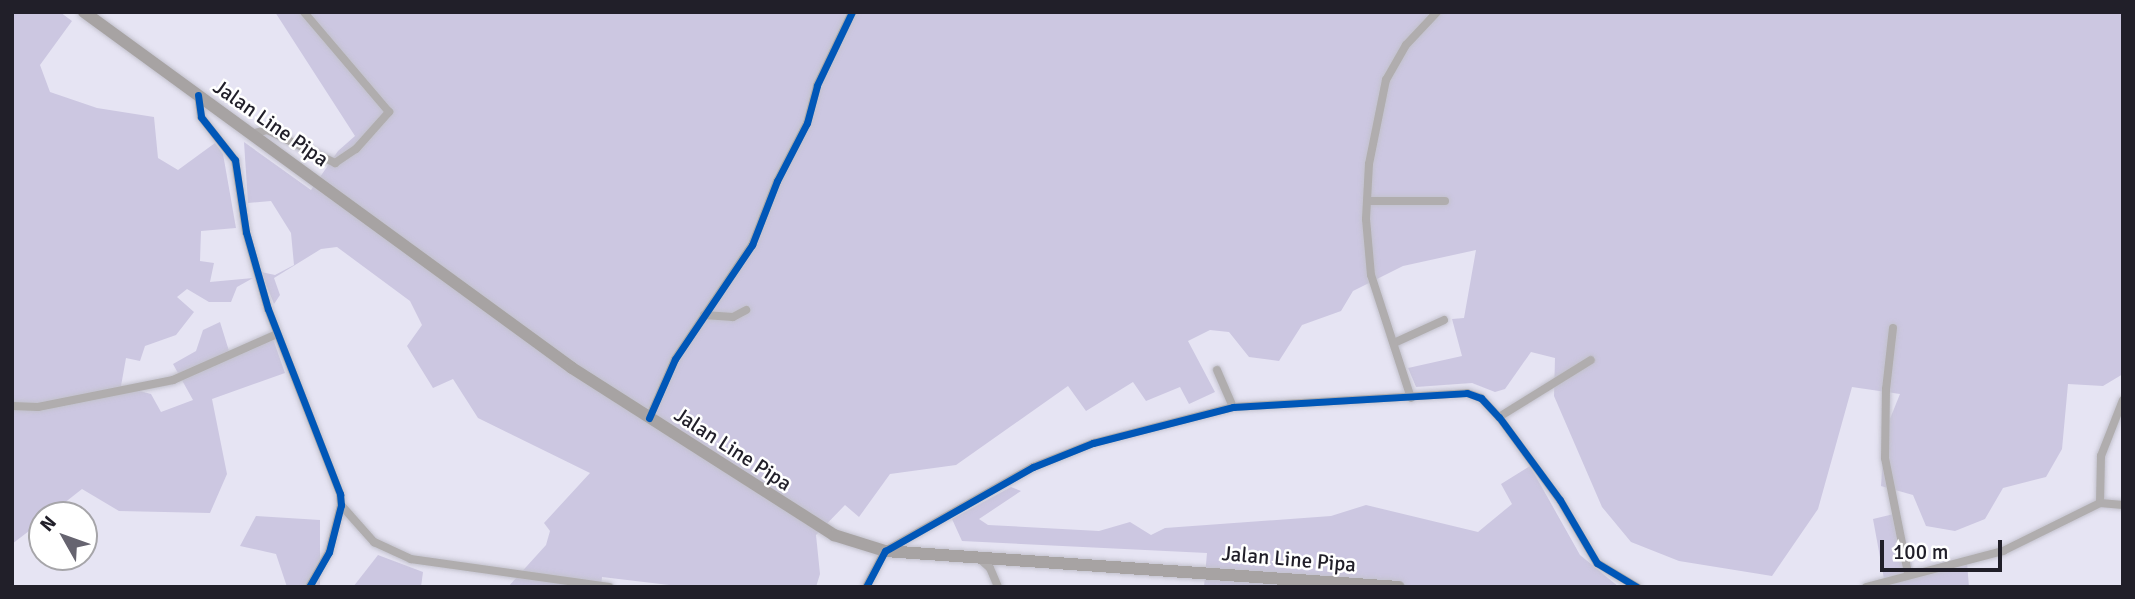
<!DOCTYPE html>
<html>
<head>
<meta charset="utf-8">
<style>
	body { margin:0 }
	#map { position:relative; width:2135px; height:599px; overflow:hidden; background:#e6e4f3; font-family:Signika,sans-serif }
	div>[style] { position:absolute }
	.green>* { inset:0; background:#ccc7e1 }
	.roads { filter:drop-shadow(0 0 2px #c3c2cd) drop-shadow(0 0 2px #c3c2cd) }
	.minor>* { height:8px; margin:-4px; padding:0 4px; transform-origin:4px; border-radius:4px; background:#b0adae }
	.secondary>* { height:12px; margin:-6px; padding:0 6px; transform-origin:6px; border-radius:6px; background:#a7a3a3 }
	.cycleway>* { height:7px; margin:-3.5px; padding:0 3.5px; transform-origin:3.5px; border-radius:3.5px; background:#0057b8 }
	span { translate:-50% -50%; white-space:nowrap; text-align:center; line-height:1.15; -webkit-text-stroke:5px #fff; paint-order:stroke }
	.street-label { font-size:21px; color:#211f29 }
	.frame { position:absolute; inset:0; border:14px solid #211f29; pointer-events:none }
	.north { position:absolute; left:28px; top:501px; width:70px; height:70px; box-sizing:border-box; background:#fff; border:2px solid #a6a5a9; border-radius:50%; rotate:310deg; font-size:19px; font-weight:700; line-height:28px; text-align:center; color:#211f29 }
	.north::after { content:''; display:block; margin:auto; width:24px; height:32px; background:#666470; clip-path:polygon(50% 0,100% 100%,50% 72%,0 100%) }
	.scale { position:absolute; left:1880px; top:540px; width:122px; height:32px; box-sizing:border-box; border:4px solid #211f29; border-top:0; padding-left:9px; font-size:21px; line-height:24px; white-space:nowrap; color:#211f29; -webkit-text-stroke:5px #fff; paint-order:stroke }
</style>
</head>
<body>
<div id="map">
	<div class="green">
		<i style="clip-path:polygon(12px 12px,60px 12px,72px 21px,40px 65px,50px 92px,97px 108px,154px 117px,158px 158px,178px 170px,215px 143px,223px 154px,236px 228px,201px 231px,200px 261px,214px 263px,210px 282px,253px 278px,237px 287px,231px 302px,209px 302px,187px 289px,177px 297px,194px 312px,176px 335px,145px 346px,140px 361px,126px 358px,121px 386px,151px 394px,161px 412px,193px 400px,173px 364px,196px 351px,203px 330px,220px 322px,229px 351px,272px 336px,285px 373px,212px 399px,227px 474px,210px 513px,119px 511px,82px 489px,49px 515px,42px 515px,42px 521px,12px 544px)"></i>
		<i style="clip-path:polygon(275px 12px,2123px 12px,2123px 374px,2103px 386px,2068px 384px,2062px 449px,2046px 477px,2003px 488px,1985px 519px,1955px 531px,1926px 526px,1913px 495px,1881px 486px,1885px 431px,1900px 394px,1852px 387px,1818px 509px,1772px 576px,1679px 561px,1631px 542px,1602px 507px,1554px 396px,1555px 358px,1531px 352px,1505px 389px,1495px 392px,1472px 383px,1416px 387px,1408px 368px,1462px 356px,1452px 319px,1464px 318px,1476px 250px,1403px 266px,1353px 291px,1341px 311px,1302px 325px,1279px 361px,1249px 357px,1229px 332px,1210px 330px,1188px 341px,1215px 392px,1189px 404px,1180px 387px,1146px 401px,1133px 382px,1086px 411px,1068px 386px,956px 465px,890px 474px,859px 517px,845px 505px,816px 535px,820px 574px,816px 587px,686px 587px,602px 577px,601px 587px,508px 587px,546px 545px,550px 531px,544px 523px,590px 473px,478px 418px,453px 379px,433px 388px,407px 346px,422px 325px,410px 301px,337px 247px,321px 249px,274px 278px,280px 295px,274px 304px,261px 272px,275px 275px,294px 265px,291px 233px,271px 201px,248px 203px,244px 142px,311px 190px,338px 151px,355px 136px)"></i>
		<i style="clip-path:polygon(1530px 466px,1580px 555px,1619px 587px,1204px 587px,1207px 553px,962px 541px,952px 519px,1011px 487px,1021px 491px,979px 519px,988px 525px,1099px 531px,1130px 522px,1151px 535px,1165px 528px,1331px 516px,1366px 505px,1478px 532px,1512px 504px,1501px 484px)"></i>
		<i style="clip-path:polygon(1898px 513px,1913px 569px,1967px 563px,1969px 587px,1863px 587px,1884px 579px,1873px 519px)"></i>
		<i style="clip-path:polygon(256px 516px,320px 520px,320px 587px,287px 587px,276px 554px,240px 546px)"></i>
		<i style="clip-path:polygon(378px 555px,423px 572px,421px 587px,353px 587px)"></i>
	</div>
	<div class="roads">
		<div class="minor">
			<i style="left:198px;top:95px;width:22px;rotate:82deg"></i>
			<i style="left:201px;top:117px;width:55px;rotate:51.7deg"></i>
			<i style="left:235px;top:160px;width:73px;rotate:81.3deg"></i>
			<i style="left:246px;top:232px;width:80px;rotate:74.1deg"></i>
			<i style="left:268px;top:309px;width:199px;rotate:68.7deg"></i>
			<i style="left:340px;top:494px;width:11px;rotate:85deg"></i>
			<i style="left:341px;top:505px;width:49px;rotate:104.3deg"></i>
			<i style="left:329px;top:552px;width:40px;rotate:119.7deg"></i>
			<i style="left:251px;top:134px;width:16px;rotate:-14deg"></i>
			<i style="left:267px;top:130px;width:76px;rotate:25.9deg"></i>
			<i style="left:335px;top:163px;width:25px;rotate:-34deg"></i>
			<i style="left:356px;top:149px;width:50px;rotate:-48.3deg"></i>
			<i style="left:389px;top:112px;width:131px;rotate:-130.4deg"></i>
			<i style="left:1368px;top:201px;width:77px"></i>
			<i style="left:704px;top:315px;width:29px;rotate:4deg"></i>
			<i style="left:733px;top:317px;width:15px;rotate:-28deg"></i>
			<i style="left:1893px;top:328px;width:61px;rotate:96.5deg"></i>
			<i style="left:1886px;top:389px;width:69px;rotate:90.8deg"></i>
			<i style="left:1885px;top:458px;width:117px;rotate:78.7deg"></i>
			<i style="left:1394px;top:343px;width:55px;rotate:-24.7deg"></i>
			<i style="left:1217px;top:370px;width:40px;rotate:66.6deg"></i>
			<i style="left:1411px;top:398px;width:129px;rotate:-108deg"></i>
			<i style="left:1371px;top:275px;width:56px;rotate:-95.1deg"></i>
			<i style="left:1366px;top:219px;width:55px;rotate:-86.9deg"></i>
			<i style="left:1369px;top:164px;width:86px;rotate:-78.6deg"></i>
			<i style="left:1386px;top:80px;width:40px;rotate:-60.3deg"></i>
			<i style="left:1406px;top:45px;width:45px;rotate:-46.8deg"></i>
			<i style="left:12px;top:406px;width:26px;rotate:2deg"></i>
			<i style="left:38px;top:407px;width:138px;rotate:-11.3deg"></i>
			<i style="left:173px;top:380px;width:114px;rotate:-23.9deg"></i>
			<i style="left:1499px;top:417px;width:108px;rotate:-31.8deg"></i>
			<i style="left:649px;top:418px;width:64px;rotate:-66.2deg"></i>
			<i style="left:675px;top:359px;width:138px;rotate:-56deg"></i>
			<i style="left:752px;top:245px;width:69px;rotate:-68.7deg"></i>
			<i style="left:777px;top:181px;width:65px;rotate:-62.7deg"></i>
			<i style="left:807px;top:123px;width:39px;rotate:-75deg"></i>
			<i style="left:817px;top:85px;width:81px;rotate:-64.4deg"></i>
			<i style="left:2100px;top:503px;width:47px;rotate:-88.8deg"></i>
			<i style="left:2101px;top:456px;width:60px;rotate:-68.6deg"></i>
			<i style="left:341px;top:505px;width:50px;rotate:48.3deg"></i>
			<i style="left:374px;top:542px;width:41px;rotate:24.7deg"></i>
			<i style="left:411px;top:559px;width:200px;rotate:8deg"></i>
			<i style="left:980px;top:559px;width:13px;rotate:42deg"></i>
			<i style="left:990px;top:568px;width:21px;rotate:67deg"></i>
			<i style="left:866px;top:587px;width:41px;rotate:-62.2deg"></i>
			<i style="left:885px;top:551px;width:170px;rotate:-29.6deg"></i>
			<i style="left:1033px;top:467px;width:65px;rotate:-21.8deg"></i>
			<i style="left:1093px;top:443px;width:145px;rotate:-14.4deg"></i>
			<i style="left:1233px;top:407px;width:234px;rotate:-3.4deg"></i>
			<i style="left:1467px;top:393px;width:15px;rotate:20deg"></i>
			<i style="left:1481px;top:398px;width:26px;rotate:47deg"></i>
			<i style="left:1499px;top:417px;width:103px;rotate:53.7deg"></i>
			<i style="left:1560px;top:500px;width:73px;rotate:59.6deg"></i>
			<i style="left:1597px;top:563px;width:47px;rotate:31deg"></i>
			<i style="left:1866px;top:587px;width:142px;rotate:-14.7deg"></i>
			<i style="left:2003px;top:551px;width:108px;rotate:-26.3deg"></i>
			<i style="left:2100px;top:503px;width:23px;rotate:5deg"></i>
		</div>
		<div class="secondary">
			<i style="left:84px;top:12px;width:604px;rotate:36.11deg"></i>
			<i style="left:572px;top:368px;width:311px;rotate:32.5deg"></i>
			<i style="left:834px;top:535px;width:53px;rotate:17.4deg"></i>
			<i style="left:885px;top:551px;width:515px;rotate:4.01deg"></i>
		</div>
	</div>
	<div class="cycleway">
		<i style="left:198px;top:95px;width:22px;rotate:82deg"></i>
		<i style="left:201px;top:117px;width:55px;rotate:51.7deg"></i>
		<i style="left:235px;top:160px;width:73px;rotate:81.3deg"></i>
		<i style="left:246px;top:232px;width:80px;rotate:74.1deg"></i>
		<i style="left:268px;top:309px;width:199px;rotate:68.7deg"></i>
		<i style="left:340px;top:494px;width:11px;rotate:85deg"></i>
		<i style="left:341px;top:505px;width:49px;rotate:104.3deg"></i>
		<i style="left:329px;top:552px;width:40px;rotate:119.7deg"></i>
		<i style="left:649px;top:418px;width:64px;rotate:-66.2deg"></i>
		<i style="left:675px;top:359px;width:138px;rotate:-56deg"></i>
		<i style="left:752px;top:245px;width:69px;rotate:-68.7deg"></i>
		<i style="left:777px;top:181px;width:65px;rotate:-62.7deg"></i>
		<i style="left:807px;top:123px;width:39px;rotate:-75deg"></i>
		<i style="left:817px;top:85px;width:81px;rotate:-64.4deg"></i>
		<i style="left:866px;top:587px;width:41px;rotate:-62.2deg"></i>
		<i style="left:885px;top:551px;width:170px;rotate:-29.6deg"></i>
		<i style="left:1033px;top:467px;width:65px;rotate:-21.8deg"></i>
		<i style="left:1093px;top:443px;width:145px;rotate:-14.4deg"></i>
		<i style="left:1233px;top:407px;width:234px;rotate:-3.4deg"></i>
		<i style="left:1467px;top:393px;width:15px;rotate:20deg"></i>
		<i style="left:1481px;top:398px;width:26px;rotate:47deg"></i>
		<i style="left:1499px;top:417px;width:103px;rotate:53.7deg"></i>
		<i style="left:1560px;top:500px;width:73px;rotate:59.6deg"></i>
		<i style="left:1597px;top:563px;width:47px;rotate:31deg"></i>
	</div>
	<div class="street-label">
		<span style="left:271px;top:123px;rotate:35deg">Jalan Line Pipa</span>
		<span style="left:733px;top:449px;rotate:33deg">Jalan Line Pipa</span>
		<span style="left:1289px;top:559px;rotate:5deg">Jalan Line Pipa</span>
	</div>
	<div class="frame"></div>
	<div class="north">N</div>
	<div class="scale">100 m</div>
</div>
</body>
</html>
